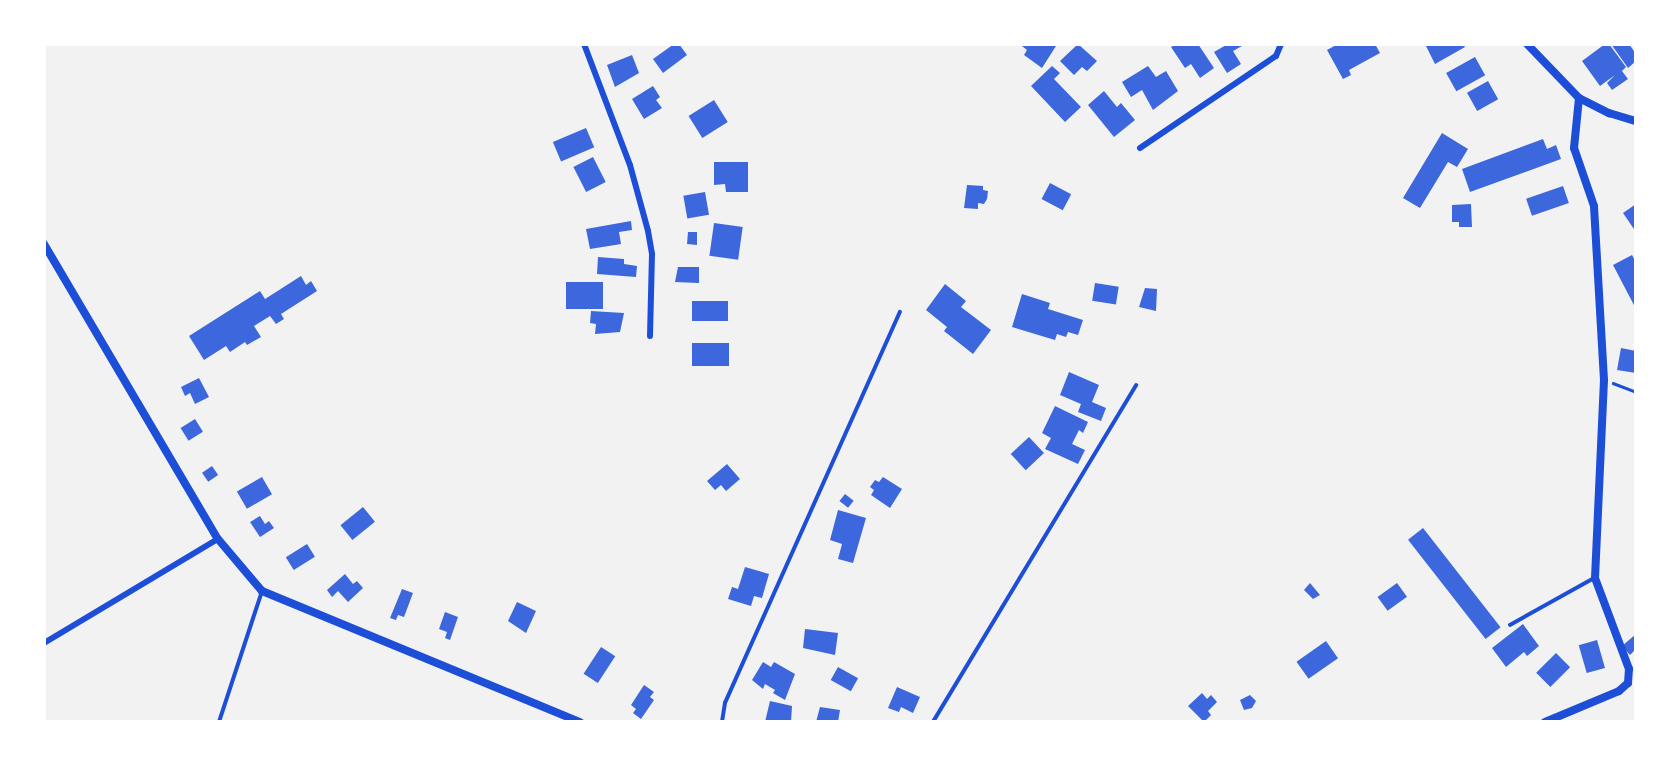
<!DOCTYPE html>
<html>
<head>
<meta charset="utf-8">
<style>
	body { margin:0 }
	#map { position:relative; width:1680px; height:766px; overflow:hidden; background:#f2f2f2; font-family:"DM Sans",sans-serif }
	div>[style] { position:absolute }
	.building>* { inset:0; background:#3d67dc; transform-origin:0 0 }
	.path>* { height:2.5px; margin:-1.25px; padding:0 1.25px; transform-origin:1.25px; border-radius:1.25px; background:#1d4ed8 }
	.service>* { height:3.5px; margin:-1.75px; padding:0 1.75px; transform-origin:1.75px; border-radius:1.75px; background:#1d4ed8 }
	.minor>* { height:6px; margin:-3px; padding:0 3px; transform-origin:3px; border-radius:3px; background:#1d4ed8 }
	.tertiary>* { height:8px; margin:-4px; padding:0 4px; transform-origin:4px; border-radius:4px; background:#1d4ed8 }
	span { translate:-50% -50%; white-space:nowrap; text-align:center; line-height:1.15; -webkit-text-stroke:7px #fff; paint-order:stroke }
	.frame { position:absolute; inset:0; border:46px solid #fff; pointer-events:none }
</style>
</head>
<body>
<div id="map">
	<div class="building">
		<i style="clip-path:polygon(674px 44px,679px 44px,687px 55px,663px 73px,653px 59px)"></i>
		<i style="clip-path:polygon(1023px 44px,1053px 44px,1056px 46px,1042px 68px,1024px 55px,1027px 50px,1022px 46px)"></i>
		<i style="clip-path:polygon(1078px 44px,1097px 61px,1087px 71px,1082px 67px,1074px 75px,1060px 61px)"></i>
		<i style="clip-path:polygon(1177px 44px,1198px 44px,1214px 68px,1200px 78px,1191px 64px,1185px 68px,1171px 47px)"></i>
		<i style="clip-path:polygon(1228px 44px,1240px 44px,1242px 46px,1233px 51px,1241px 64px,1227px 73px,1214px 52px)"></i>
		<i style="clip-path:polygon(1338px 44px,1375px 44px,1380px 53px,1349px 70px,1351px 75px,1343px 79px,1327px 50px)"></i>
		<i style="clip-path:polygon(1431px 44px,1463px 44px,1465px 47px,1435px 64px,1426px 46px)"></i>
		<i style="clip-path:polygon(1605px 44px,1609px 44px,1626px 67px,1622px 71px,1628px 79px,1612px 90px,1607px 83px,1615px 75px,1600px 86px,1582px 61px)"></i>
		<i style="clip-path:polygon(1611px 44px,1629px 44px,1636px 54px,1636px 61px,1628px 68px)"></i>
		<i style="clip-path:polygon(632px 55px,639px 73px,615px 87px,607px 65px)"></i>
		<i style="left:1475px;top:57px;width:21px;height:33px;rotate:61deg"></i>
		<i style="clip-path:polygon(1052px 66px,1060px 73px,1054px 79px,1081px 107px,1065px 122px,1031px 86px)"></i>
		<i style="clip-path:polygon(1148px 66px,1156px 77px,1166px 71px,1178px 91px,1153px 110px,1142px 90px,1131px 97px,1122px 82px)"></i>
		<i style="left:1488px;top:81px;width:21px;height:24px;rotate:61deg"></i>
		<i style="clip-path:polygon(653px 86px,660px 97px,656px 100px,662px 108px,644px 119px,632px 99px)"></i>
		<i style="clip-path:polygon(1104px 91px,1117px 107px,1121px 103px,1135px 120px,1114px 137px,1088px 105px)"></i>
		<i style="left:714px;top:100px;width:26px;height:30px;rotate:58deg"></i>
		<i style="left:586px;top:128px;width:21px;height:36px;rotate:67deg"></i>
		<i style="clip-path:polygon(1442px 133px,1468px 149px,1457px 167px,1448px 162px,1420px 208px,1403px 198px)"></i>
		<i style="clip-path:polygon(1543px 139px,1547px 149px,1556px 145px,1561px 159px,1470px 192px,1462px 169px)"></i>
		<i style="left:593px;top:157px;width:28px;height:22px;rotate:63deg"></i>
		<i style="clip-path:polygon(714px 162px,748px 162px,748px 192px,726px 192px,725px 184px,714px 185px)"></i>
		<i style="left:1050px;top:183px;width:24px;height:18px;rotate:28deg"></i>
		<i style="clip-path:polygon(967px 185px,983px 186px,983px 190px,988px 191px,987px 199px,984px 204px,978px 203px,978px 209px,964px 208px)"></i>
		<i style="left:1563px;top:186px;width:18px;height:39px;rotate:71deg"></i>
		<i style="left:705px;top:192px;width:23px;height:22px;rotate:80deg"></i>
		<i style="clip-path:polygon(1471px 204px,1472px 227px,1459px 227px,1459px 222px,1452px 222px,1452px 205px)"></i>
		<i style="clip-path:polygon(1636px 204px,1636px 232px,1623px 213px)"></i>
		<i style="clip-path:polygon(631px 221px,632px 230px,619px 232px,621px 244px,590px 249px,586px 229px)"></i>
		<i style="left:714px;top:223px;width:29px;height:33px;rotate:8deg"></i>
		<i style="clip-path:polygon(688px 232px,697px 232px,697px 245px,687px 244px)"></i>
		<i style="clip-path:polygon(1632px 255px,1636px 262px,1636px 309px,1613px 265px)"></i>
		<i style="clip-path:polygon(598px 257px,624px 259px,624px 264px,637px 266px,636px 277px,597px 274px)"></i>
		<i style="clip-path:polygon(678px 267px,699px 267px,699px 283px,675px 282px)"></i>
		<i style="clip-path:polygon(301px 276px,306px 285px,311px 281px,317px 291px,281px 314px,284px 319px,276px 324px,270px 316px,254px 326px,261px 337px,247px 345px,245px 342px,230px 352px,226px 346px,204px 360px,189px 336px,260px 291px,265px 299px)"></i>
		<i style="left:566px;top:282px;width:37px;height:27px"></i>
		<i style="left:1095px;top:283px;width:24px;height:18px;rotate:9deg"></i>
		<i style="clip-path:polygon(945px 284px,966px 301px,961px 307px,991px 330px,973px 354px,944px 331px,947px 327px,926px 310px)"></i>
		<i style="clip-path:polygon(1145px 288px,1157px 289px,1156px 311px,1139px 307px)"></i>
		<i style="clip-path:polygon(1022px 294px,1050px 303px,1048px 309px,1083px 320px,1078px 335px,1068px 332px,1066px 337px,1057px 334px,1055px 340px,1012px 327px)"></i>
		<i style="left:692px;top:301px;width:36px;height:20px"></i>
		<i style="clip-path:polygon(591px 311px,624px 313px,620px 332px,595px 334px,596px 324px,590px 323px)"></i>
		<i style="left:692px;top:343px;width:37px;height:23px"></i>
		<i style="clip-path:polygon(1621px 348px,1636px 351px,1636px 373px,1617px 370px)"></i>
		<i style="clip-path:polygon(1069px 372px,1099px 385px,1092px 402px,1106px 408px,1101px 421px,1078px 412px,1081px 404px,1060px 395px)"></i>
		<i style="clip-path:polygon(199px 378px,209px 397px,195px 404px,190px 393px,185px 396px,181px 387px)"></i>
		<i style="clip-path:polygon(1055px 406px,1088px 422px,1083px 433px,1079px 430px,1072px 444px,1085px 450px,1078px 464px,1045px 449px,1051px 438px,1042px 433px)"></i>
		<i style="left:195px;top:419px;width:15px;height:17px;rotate:58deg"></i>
		<i style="left:1029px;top:437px;width:22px;height:25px;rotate:47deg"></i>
		<i style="clip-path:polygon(727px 464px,740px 479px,726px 491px,721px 485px,715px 490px,707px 481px)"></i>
		<i style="left:212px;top:466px;width:11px;height:12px;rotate:56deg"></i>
		<i style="left:262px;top:477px;width:20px;height:29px;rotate:60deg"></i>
		<i style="clip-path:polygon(883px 477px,902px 489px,890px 508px,871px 495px,874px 490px,870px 487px,875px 480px,879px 482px)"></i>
		<i style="left:845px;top:494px;width:11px;height:9px;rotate:38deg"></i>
		<i style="left:363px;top:507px;width:19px;height:29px;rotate:51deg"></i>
		<i style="clip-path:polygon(838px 510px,866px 518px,853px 563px,838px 559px,842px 544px,830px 540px)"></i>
		<i style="clip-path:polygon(260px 516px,265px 524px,269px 521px,274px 528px,260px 537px,250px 522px)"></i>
		<i style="left:1423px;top:528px;width:126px;height:19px;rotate:52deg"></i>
		<i style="left:307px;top:544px;width:15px;height:25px;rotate:58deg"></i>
		<i style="clip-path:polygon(745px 567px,769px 574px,762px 598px,754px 596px,751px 606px,728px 599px,732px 587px,738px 589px)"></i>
		<i style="clip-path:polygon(345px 574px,353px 584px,357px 581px,363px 588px,348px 602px,338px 591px,332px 597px,327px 590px)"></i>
		<i style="clip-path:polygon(1310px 583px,1320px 595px,1313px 599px,1304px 590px)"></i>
		<i style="left:1397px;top:583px;width:17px;height:24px;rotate:54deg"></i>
		<i style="clip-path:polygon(402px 589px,413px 593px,404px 617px,398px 615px,396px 620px,390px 618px)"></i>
		<i style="clip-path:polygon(517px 602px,536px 611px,526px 633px,508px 621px)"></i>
		<i style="clip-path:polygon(445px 612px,458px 617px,450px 640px,445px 638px,447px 632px,439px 629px)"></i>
		<i style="clip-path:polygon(1523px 624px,1539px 646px,1527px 656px,1524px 652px,1506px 667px,1492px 648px)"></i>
		<i style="clip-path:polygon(805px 629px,838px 633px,835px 655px,803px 648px)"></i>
		<i style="clip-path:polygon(1636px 634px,1636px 653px,1634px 651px,1630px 655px,1622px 646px)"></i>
		<i style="left:1597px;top:640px;width:29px;height:19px;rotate:74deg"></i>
		<i style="left:1326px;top:641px;width:21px;height:36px;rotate:55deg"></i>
		<i style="left:601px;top:647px;width:17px;height:32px;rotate:33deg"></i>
		<i style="left:1556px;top:653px;width:20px;height:28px;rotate:45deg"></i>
		<i style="clip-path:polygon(763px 662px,771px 667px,774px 662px,795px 674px,785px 700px,773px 693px,775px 690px,765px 684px,763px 689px,752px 680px)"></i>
		<i style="left:838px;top:667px;width:23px;height:15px;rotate:29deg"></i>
		<i style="clip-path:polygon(644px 685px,654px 692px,650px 697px,654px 700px,641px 719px,633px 713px,636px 709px,631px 705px)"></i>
		<i style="clip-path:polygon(897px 687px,920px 697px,913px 713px,901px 707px,899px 712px,888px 708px)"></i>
		<i style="clip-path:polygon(1202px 693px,1207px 699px,1211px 695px,1217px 702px,1208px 711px,1211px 715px,1204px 722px,1188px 706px)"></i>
		<i style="clip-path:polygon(1250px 695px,1256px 701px,1252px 708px,1244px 710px,1240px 700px)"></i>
		<i style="clip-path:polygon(770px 701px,792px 706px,791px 722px,765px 722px)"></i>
		<i style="clip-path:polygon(820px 707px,840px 710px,838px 722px,816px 722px)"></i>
	</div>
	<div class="path">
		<i style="left:1613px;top:383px;width:25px;rotate:21deg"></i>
	</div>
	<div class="service">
		<i style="left:1510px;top:625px;width:96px;rotate:-29.2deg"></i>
		<i style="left:219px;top:722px;width:138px;rotate:-71.8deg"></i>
		<i style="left:722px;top:722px;width:19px;rotate:-81deg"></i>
		<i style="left:725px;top:703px;width:428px;rotate:-65.9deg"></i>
		<i style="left:933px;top:722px;width:393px;rotate:-58.9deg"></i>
	</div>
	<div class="minor">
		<i style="left:584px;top:44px;width:129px;rotate:69.2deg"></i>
		<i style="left:630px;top:165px;width:68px;rotate:74.7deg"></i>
		<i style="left:648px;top:231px;width:23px;rotate:80deg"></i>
		<i style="left:652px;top:254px;width:82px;rotate:91.4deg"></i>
		<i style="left:1140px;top:148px;width:164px;rotate:-34.1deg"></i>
		<i style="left:1276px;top:56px;width:13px;rotate:-67deg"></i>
		<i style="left:44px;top:643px;width:203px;rotate:-30.9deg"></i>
	</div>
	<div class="tertiary">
		<i style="left:1527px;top:44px;width:75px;rotate:46.1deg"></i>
		<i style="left:1579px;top:98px;width:34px;rotate:27deg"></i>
		<i style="left:1609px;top:113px;width:28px;rotate:17deg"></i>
		<i style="left:44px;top:244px;width:342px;rotate:59.5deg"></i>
		<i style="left:218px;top:539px;width:68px;rotate:49.8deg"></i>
		<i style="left:262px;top:591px;width:344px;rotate:22.4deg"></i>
		<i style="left:1545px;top:722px;width:80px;rotate:-22.7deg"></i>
		<i style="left:1619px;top:691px;width:12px;rotate:-42deg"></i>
		<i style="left:1628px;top:683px;width:14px;rotate:-86deg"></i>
		<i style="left:1629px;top:669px;width:97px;rotate:-110.5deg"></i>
		<i style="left:1595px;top:578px;width:198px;rotate:-87.4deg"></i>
		<i style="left:1604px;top:380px;width:174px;rotate:-93.3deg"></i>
		<i style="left:1594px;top:206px;width:61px;rotate:-109deg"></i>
		<i style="left:1574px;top:148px;width:50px;rotate:-84.3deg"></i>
	</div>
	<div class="frame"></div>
</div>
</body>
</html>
